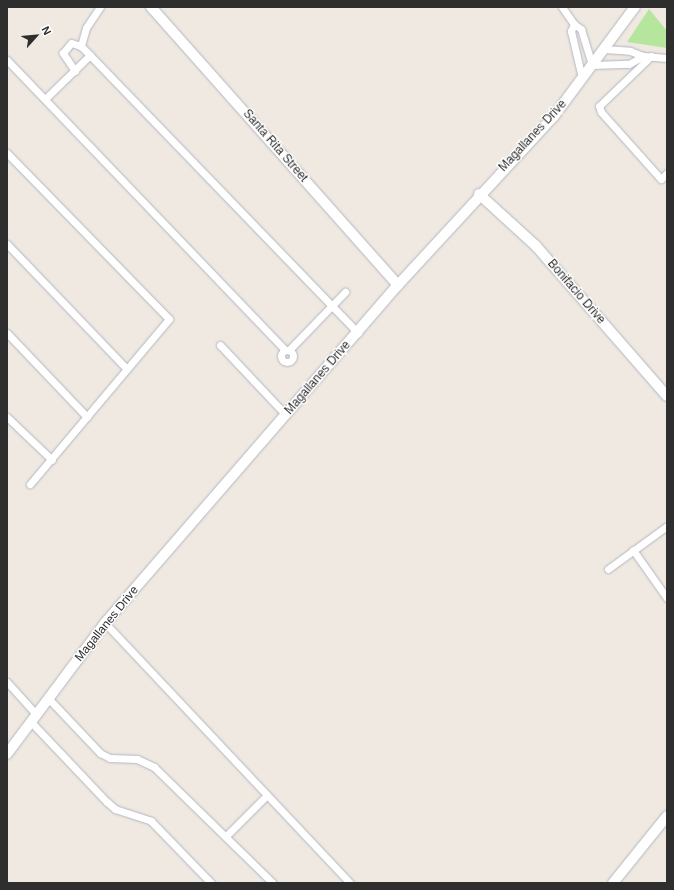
<!DOCTYPE html>
<html>
<head>
<meta charset="utf-8">
<style>
	body { margin:0 }
	#map { position:relative; width:674px; height:890px; overflow:hidden; background:#efe9e1; font-family:Helvetica,sans-serif }
	div>[style] { position:absolute }
	.green>* { inset:0; background:#b6e59e }
	.roads { filter:drop-shadow(0 0 1px #b4b7c1) drop-shadow(0 0 1px #b4b7c1) }
	.street>* { height:7px; margin:-3.5px; padding:0 3.5px; transform-origin:3.5px; border-radius:3.5px; background:#fff }
	.street>.ring { margin:-3.5px; padding:0; box-sizing:content-box; background:none; border:7px solid #fff; border-radius:50% }
	.secondary>* { height:10px; margin:-5px; padding:0 5px; transform-origin:5px; border-radius:5px; background:#fff }
	span { translate:-50% -50%; white-space:nowrap; text-align:center; line-height:1.15; -webkit-text-stroke:3px #fff; paint-order:stroke }
	.street-label { font-size:12px; color:#2e2e2e }
	.frame { position:absolute; inset:0; border:8px solid #2e2e2e; pointer-events:none }
	.north { position:absolute; left:16px; top:16px; width:40px; height:40px; -webkit-text-stroke:3px #fff; paint-order:stroke; rotate:63deg; font-size:11px; font-weight:700; line-height:16px; text-align:center; color:#2e2e2e }
	.north::after { content:''; display:block; margin:auto; width:14px; height:18px; background:#2e2e2e; clip-path:polygon(50% 0,100% 100%,50% 72%,0 100%) }
</style>
</head>
<body>
<div id="map">
	<div class="green">
		<i style="clip-path:polygon(649px 9px,667px 31px,667px 48px,627px 42px)"></i>
	</div>
	<div class="roads">
		<div class="street">
			<i style="left:100px;top:7px;width:25px;rotate:124deg"></i>
			<i style="left:86px;top:28px;width:19px;rotate:106deg"></i>
			<i style="left:81px;top:46px;width:399px;rotate:46deg"></i>
			<i style="left:562px;top:7px;width:21px;rotate:55deg"></i>
			<i style="left:574px;top:24px;width:9px;rotate:36deg"></i>
			<i style="left:581px;top:29px;width:38px;rotate:73deg"></i>
			<i style="left:592px;top:65px;width:37px;rotate:-2deg"></i>
			<i style="left:629px;top:64px;width:16px;rotate:-30deg"></i>
			<i style="left:643px;top:56px;width:24px;rotate:5deg"></i>
			<i style="left:574px;top:24px;width:8px;rotate:113deg"></i>
			<i style="left:571px;top:31px;width:48px;rotate:76.8deg"></i>
			<i style="left:604px;top:49px;width:26px;rotate:4deg"></i>
			<i style="left:630px;top:51px;width:14px;rotate:21deg"></i>
			<i style="left:651px;top:56px;width:72px;rotate:136.1deg"></i>
			<i style="left:599px;top:106px;width:6px;rotate:72deg"></i>
			<i style="left:601px;top:112px;width:90px;rotate:48.2deg"></i>
			<i style="left:661px;top:179px;width:8px;rotate:-45deg"></i>
			<i style="left:7px;top:60px;width:402px;rotate:46.2deg"></i>
			<i style="left:75px;top:71px;width:22px;rotate:-124deg"></i>
			<i style="left:63px;top:53px;width:13px;rotate:-51deg"></i>
			<i style="left:71px;top:43px;width:10px;rotate:17deg"></i>
			<i style="left:45px;top:99px;width:63px;rotate:-44.4deg"></i>
			<i style="left:7px;top:153px;width:232px;rotate:45.7deg"></i>
			<i style="left:169px;top:319px;width:216px;rotate:130.1deg"></i>
			<i style="left:7px;top:244px;width:173px;rotate:46.2deg"></i>
			<i style="left:7px;top:333px;width:116px;rotate:46.4deg"></i>
			<i style="left:220px;top:345px;width:96px;rotate:46.7deg"></i>
			<i class="ring" style="left:281px;top:350px;width:5px;height:5px"></i>
			<i style="left:289px;top:350px;width:81px;rotate:-46deg"></i>
			<i style="left:7px;top:417px;width:62px;rotate:43.7deg"></i>
			<i style="left:633px;top:550px;width:59px;rotate:54.7deg"></i>
			<i style="left:608px;top:569px;width:73px;rotate:-36.1deg"></i>
			<i style="left:105px;top:623px;width:357px;rotate:46.7deg"></i>
			<i style="left:7px;top:682px;width:43px;rotate:47.8deg"></i>
			<i style="left:48px;top:698px;width:76px;rotate:46.6deg"></i>
			<i style="left:100px;top:753px;width:11px;rotate:27deg"></i>
			<i style="left:110px;top:758px;width:27px;rotate:2deg"></i>
			<i style="left:137px;top:759px;width:19px;rotate:25deg"></i>
			<i style="left:154px;top:767px;width:166px;rotate:44.3deg"></i>
			<i style="left:31px;top:722px;width:110px;rotate:46.5deg"></i>
			<i style="left:107px;top:802px;width:11px;rotate:41deg"></i>
			<i style="left:115px;top:809px;width:38px;rotate:18deg"></i>
			<i style="left:151px;top:821px;width:86px;rotate:45.9deg"></i>
			<i style="left:226px;top:836px;width:58px;rotate:-45deg"></i>
		</div>
		<div class="secondary">
			<i style="left:151px;top:7px;width:372px;rotate:48.4deg"></i>
			<i style="left:479px;top:194px;width:77px;rotate:42.4deg"></i>
			<i style="left:536px;top:246px;width:199px;rotate:48.9deg"></i>
			<i style="left:7px;top:754px;width:164px;rotate:-53.2deg"></i>
			<i style="left:105px;top:623px;width:447px;rotate:-49.1deg"></i>
			<i style="left:398px;top:285px;width:230px;rotate:-47.3deg"></i>
			<i style="left:554px;top:116px;width:136px;rotate:-53.4deg"></i>
			<i style="left:613px;top:883px;width:86px;rotate:-51.1deg"></i>
		</div>
	</div>
	<div class="street-label">
		<span style="left:533px;top:136px;rotate:-47deg">Magallanes Drive</span>
		<span style="left:275px;top:146px;rotate:49deg">Santa Rita Street</span>
		<span style="left:576px;top:292px;rotate:49deg">Bonifacio Drive</span>
		<span style="left:318px;top:378px;rotate:-49deg">Magallanes Drive</span>
		<span style="left:107px;top:624px;rotate:-51deg">Magallanes Drive</span>
	</div>
	<div class="frame"></div>
	<div class="north">N</div>
</div>
</body>
</html>
